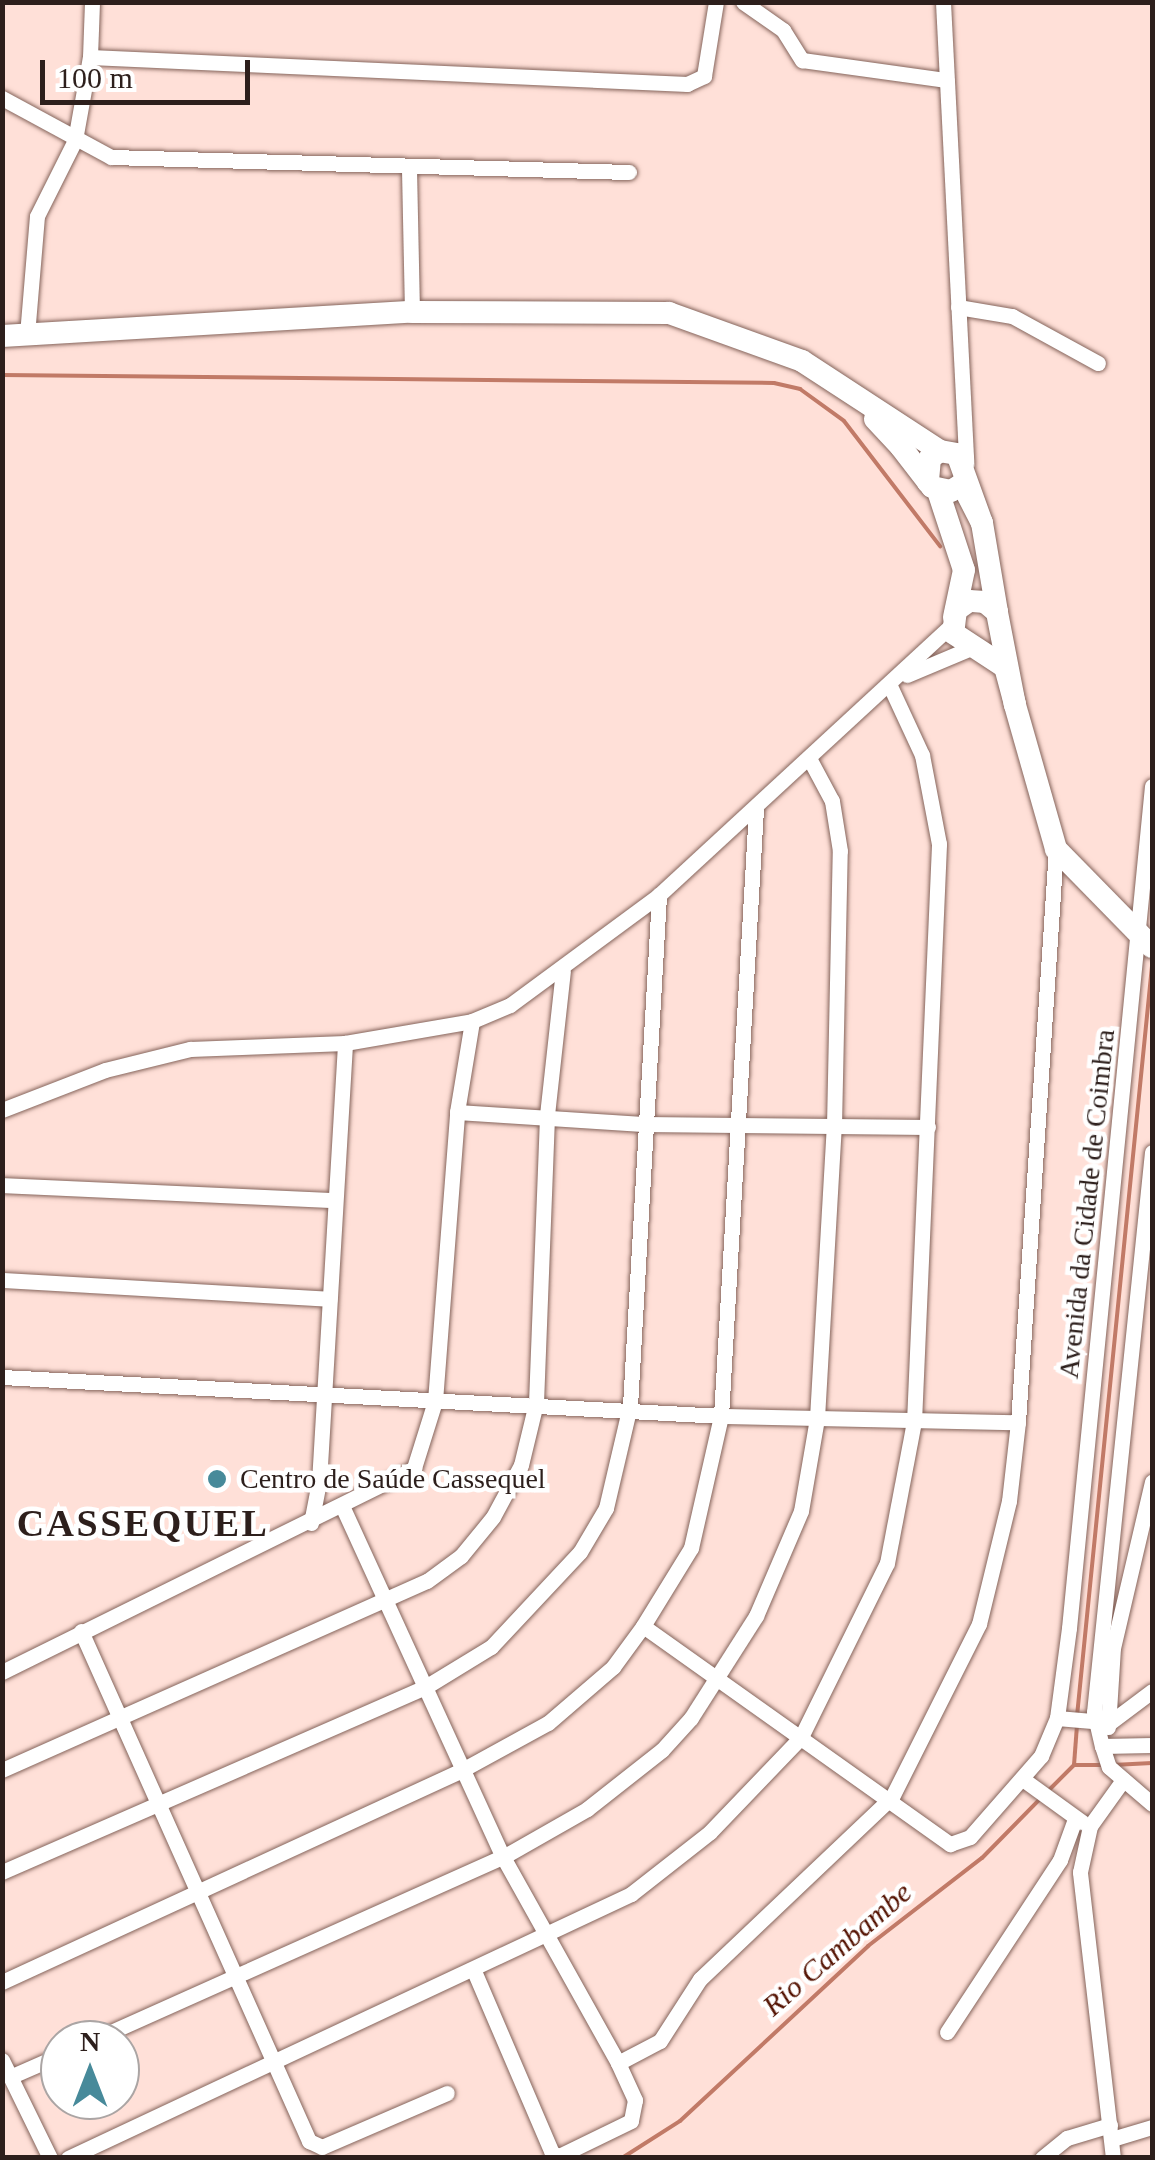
<!DOCTYPE html>
<html>
<head>
<meta charset="utf-8">
<style>
	body { margin:0 }
	#map { position:relative; width:1155px; height:2160px; overflow:hidden; background:#ffe0d8; font-family:Georgia,serif }
	div>[style] { position:absolute }
	.stream>* { height:4px; margin:-2px; padding:0 2px; transform-origin:2px; border-radius:2px; background:#c17a67 }
	.roads { filter:drop-shadow(0 0 2px #85645b) drop-shadow(0 0 2px #85645b) }
	.street>* { height:15px; margin:-7.5px; padding:0 7.5px; transform-origin:7.5px; border-radius:7.5px; background:#fff }
	.secondary>* { height:22px; margin:-11px; padding:0 11px; transform-origin:11px; border-radius:11px; background:#fff }
	.dots>* { width:28px; height:28px; translate:-50% -50%; box-sizing:border-box; border:5px solid #fff; border-radius:50% }
	span { translate:-50% -50%; white-space:nowrap; text-align:center; line-height:1.15; -webkit-text-stroke:9px #fff; paint-order:stroke }
	.street-label { font-size:28px; color:#2d1f1c }
	.poi-label { font-size:28px; color:#2d1f1c }
	.left { translate:0 -50%; text-align:left }
	.water-label { font-size:30px; color:#541302; font-style:italic }
	.district-label { font-size:38px; color:#2d1f1c; font-weight:700; letter-spacing:2.5px }
	.frame { position:absolute; inset:0; border:5px solid #2d1f1c; pointer-events:none }
	.north { position:absolute; left:40px; top:2020px; width:100px; height:100px; box-sizing:border-box; background:#fff; border:2px solid #aba5a4; border-radius:50%; rotate:0deg; font-size:28px; font-weight:700; line-height:40px; text-align:center; color:#2d1f1c }
	.north::after { content:''; display:block; margin:auto; width:35px; height:45px; background:#478a9a; clip-path:polygon(50% 0,100% 100%,50% 72%,0 100%) }
	.scale { position:absolute; left:40px; top:60px; width:210px; height:45px; box-sizing:border-box; border:5px solid #2d1f1c; border-top:0; padding-left:12px; font-size:30px; line-height:35px; white-space:nowrap; color:#2d1f1c; -webkit-text-stroke:8px #fff; paint-order:stroke }
</style>
</head>
<body>
<div id="map">
	<div class="stream">
		<i style="left:2px;top:375px;width:772px;rotate:0.59deg"></i>
		<i style="left:774px;top:383px;width:27px;rotate:13deg"></i>
		<i style="left:800px;top:389px;width:54px;rotate:36deg"></i>
		<i style="left:844px;top:421px;width:158px;rotate:52.5deg"></i>
		<i style="left:1077px;top:1716px;width:754px;rotate:-84.29deg"></i>
		<i style="left:1074px;top:1765px;width:40px;rotate:-85.7deg"></i>
		<i style="left:1074px;top:1765px;width:30px"></i>
		<i style="left:1113px;top:1765px;width:39px;rotate:-3deg"></i>
		<i style="left:1049px;top:1790px;width:35px;rotate:-45deg"></i>
		<i style="left:622px;top:2158px;width:69px;rotate:-32.5deg"></i>
		<i style="left:680px;top:2121px;width:257px;rotate:-42.9deg"></i>
		<i style="left:868px;top:1946px;width:144px;rotate:-37.7deg"></i>
		<i style="left:982px;top:1858px;width:86px;rotate:-45.5deg"></i>
	</div>
	<div class="roads">
		<div class="street">
			<i style="left:743px;top:2px;width:49px;rotate:35deg"></i>
			<i style="left:783px;top:30px;width:36px;rotate:58deg"></i>
			<i style="left:802px;top:60px;width:146px;rotate:7.9deg"></i>
			<i style="left:943px;top:2px;width:462px;rotate:87.1deg"></i>
			<i style="left:90px;top:57px;width:55px;rotate:-87.9deg"></i>
			<i style="left:2px;top:98px;width:124px;rotate:28.4deg"></i>
			<i style="left:111px;top:157px;width:518px;rotate:1.66deg"></i>
			<i style="left:409px;top:169px;width:143px;rotate:88.8deg"></i>
			<i style="left:958px;top:307px;width:55px;rotate:9.5deg"></i>
			<i style="left:1012px;top:316px;width:98px;rotate:28.7deg"></i>
			<i style="left:27px;top:335px;width:119px;rotate:-85.2deg"></i>
			<i style="left:37px;top:216px;width:85px;rotate:-63.4deg"></i>
			<i style="left:75px;top:140px;width:84px;rotate:-79.8deg"></i>
			<i style="left:90px;top:57px;width:598px;rotate:2.59deg"></i>
			<i style="left:687px;top:84px;width:19px;rotate:-25deg"></i>
			<i style="left:704px;top:76px;width:75px;rotate:-80.8deg"></i>
			<i style="left:907px;top:675px;width:69px;rotate:-22.9deg"></i>
			<i style="left:2px;top:1110px;width:110px;rotate:-21.2deg"></i>
			<i style="left:105px;top:1070px;width:88px;rotate:-13.9deg"></i>
			<i style="left:190px;top:1049px;width:155px;rotate:-2.2deg"></i>
			<i style="left:345px;top:1043px;width:129px;rotate:-9.8deg"></i>
			<i style="left:472px;top:1021px;width:41px;rotate:-22.8deg"></i>
			<i style="left:510px;top:1005px;width:185px;rotate:-36.4deg"></i>
			<i style="left:659px;top:895px;width:398px;rotate:-42.7deg"></i>
			<i style="left:457px;top:1112px;width:186px;rotate:3.7deg"></i>
			<i style="left:643px;top:1124px;width:285px;rotate:0.6deg"></i>
			<i style="left:1152px;top:1152px;width:563px;rotate:95.91deg"></i>
			<i style="left:1094px;top:1712px;width:35px;rotate:77deg"></i>
			<i style="left:1102px;top:1746px;width:50px;rotate:-1.1deg"></i>
			<i style="left:2px;top:1185px;width:332px;rotate:2.6deg"></i>
			<i style="left:2px;top:1280px;width:328px;rotate:3.3deg"></i>
			<i style="left:2px;top:1377px;width:720px;rotate:3.1deg"></i>
			<i style="left:721px;top:1416px;width:297px;rotate:1.2deg"></i>
			<i style="left:343px;top:1508px;width:384px;rotate:65.4deg"></i>
			<i style="left:503px;top:1857px;width:236px;rotate:60.8deg"></i>
			<i style="left:618px;top:2063px;width:41px;rotate:65.3deg"></i>
			<i style="left:635px;top:2100px;width:21px;rotate:101deg"></i>
			<i style="left:631px;top:2121px;width:80px;rotate:154.1deg"></i>
			<i style="left:559px;top:2156px;width:8px;rotate:-157deg"></i>
			<i style="left:552px;top:2153px;width:198px;rotate:-113.2deg"></i>
			<i style="left:311px;top:1523px;width:42px;rotate:-79deg"></i>
			<i style="left:319px;top:1482px;width:440px;rotate:-86.6deg"></i>
			<i style="left:643px;top:1626px;width:377px;rotate:35.4deg"></i>
			<i style="left:950px;top:1844px;width:21px;rotate:-19deg"></i>
			<i style="left:970px;top:1837px;width:108px;rotate:-48.8deg"></i>
			<i style="left:1041px;top:1756px;width:41px;rotate:-67.2deg"></i>
			<i style="left:1057px;top:1718px;width:91px;rotate:-82.4deg"></i>
			<i style="left:1069px;top:1628px;width:846px;rotate:-84.37deg"></i>
			<i style="left:81px;top:1631px;width:559px;rotate:65.91deg"></i>
			<i style="left:309px;top:2141px;width:14px;rotate:25deg"></i>
			<i style="left:322px;top:2147px;width:136px;rotate:-23.4deg"></i>
			<i style="left:2px;top:1672px;width:460px;rotate:-26.3deg"></i>
			<i style="left:414px;top:1468px;width:70px;rotate:-72.6deg"></i>
			<i style="left:435px;top:1401px;width:290px;rotate:-85.6deg"></i>
			<i style="left:457px;top:1112px;width:92px;rotate:-80.6deg"></i>
			<i style="left:1057px;top:1718px;width:38px;rotate:5deg"></i>
			<i style="left:1108px;top:1727px;width:79px;rotate:-86.4deg"></i>
			<i style="left:1113px;top:1648px;width:171px;rotate:-76.8deg"></i>
			<i style="left:1100px;top:1730px;width:65px;rotate:-36.9deg"></i>
			<i style="left:1102px;top:1746px;width:22px;rotate:72deg"></i>
			<i style="left:1109px;top:1767px;width:57px;rotate:40.7deg"></i>
			<i style="left:2px;top:1770px;width:465px;rotate:-24deg"></i>
			<i style="left:427px;top:1581px;width:42px;rotate:-36.3deg"></i>
			<i style="left:461px;top:1556px;width:50px;rotate:-50.6deg"></i>
			<i style="left:493px;top:1517px;width:59px;rotate:-61.7deg"></i>
			<i style="left:521px;top:1465px;width:64px;rotate:-76.4deg"></i>
			<i style="left:536px;top:1403px;width:288px;rotate:-87.8deg"></i>
			<i style="left:547px;top:1115px;width:145px;rotate:-83.7deg"></i>
			<i style="left:1024px;top:1780px;width:72px;rotate:35.9deg"></i>
			<i style="left:2px;top:1872px;width:464px;rotate:-23.6deg"></i>
			<i style="left:427px;top:1686px;width:75px;rotate:-31.4deg"></i>
			<i style="left:491px;top:1647px;width:130px;rotate:-46.9deg"></i>
			<i style="left:580px;top:1552px;width:51px;rotate:-59.4deg"></i>
			<i style="left:606px;top:1508px;width:105px;rotate:-76.8deg"></i>
			<i style="left:630px;top:1406px;width:512px;rotate:-86.75deg"></i>
			<i style="left:2px;top:1982px;width:507px;rotate:-24.74deg"></i>
			<i style="left:462px;top:1770px;width:98px;rotate:-28.7deg"></i>
			<i style="left:548px;top:1723px;width:86px;rotate:-40.7deg"></i>
			<i style="left:613px;top:1667px;width:51px;rotate:-53.8deg"></i>
			<i style="left:643px;top:1626px;width:92px;rotate:-58.4deg"></i>
			<i style="left:691px;top:1548px;width:135px;rotate:-77.2deg"></i>
			<i style="left:721px;top:1416px;width:608px;rotate:-86.7deg"></i>
			<i style="left:947px;top:2032px;width:206px;rotate:-56.7deg"></i>
			<i style="left:1060px;top:1860px;width:44px;rotate:-69.9deg"></i>
			<i style="left:93px;top:2040px;width:449px;rotate:-24.1deg"></i>
			<i style="left:503px;top:1857px;width:97px;rotate:-29.7deg"></i>
			<i style="left:587px;top:1809px;width:95px;rotate:-38.2deg"></i>
			<i style="left:662px;top:1750px;width:43px;rotate:-47.8deg"></i>
			<i style="left:691px;top:1718px;width:121px;rotate:-57.5deg"></i>
			<i style="left:756px;top:1616px;width:114px;rotate:-66.8deg"></i>
			<i style="left:801px;top:1511px;width:94px;rotate:-80.2deg"></i>
			<i style="left:817px;top:1418px;width:292px;rotate:-86.7deg"></i>
			<i style="left:834px;top:1126px;width:275px;rotate:-88.8deg"></i>
			<i style="left:840px;top:851px;width:51px;rotate:-99.1deg"></i>
			<i style="left:832px;top:801px;width:47px;rotate:-118.2deg"></i>
			<i style="left:2px;top:2060px;width:109px;rotate:63.9deg"></i>
			<i style="left:618px;top:2063px;width:47px;rotate:-27.6deg"></i>
			<i style="left:660px;top:2041px;width:74px;rotate:-57.2deg"></i>
			<i style="left:700px;top:1979px;width:265px;rotate:-43.5deg"></i>
			<i style="left:892px;top:1797px;width:194px;rotate:-63.3deg"></i>
			<i style="left:979px;top:1624px;width:127px;rotate:-76.3deg"></i>
			<i style="left:1009px;top:1501px;width:80px;rotate:-83.5deg"></i>
			<i style="left:1018px;top:1422px;width:574px;rotate:-86.21deg"></i>
			<i style="left:12px;top:2076px;width:52px;rotate:-23.6deg"></i>
			<i style="left:1112px;top:2139px;width:42px;rotate:-16.7deg"></i>
			<i style="left:68px;top:2158px;width:622px;rotate:-25.12deg"></i>
			<i style="left:631px;top:1894px;width:100px;rotate:-38.1deg"></i>
			<i style="left:710px;top:1832px;width:132px;rotate:-46.2deg"></i>
			<i style="left:801px;top:1737px;width:194px;rotate:-63.7deg"></i>
			<i style="left:887px;top:1563px;width:144px;rotate:-79.2deg"></i>
			<i style="left:914px;top:1422px;width:579px;rotate:-87.52deg"></i>
			<i style="left:939px;top:844px;width:91px;rotate:-100.8deg"></i>
			<i style="left:922px;top:755px;width:76px;rotate:-114.9deg"></i>
			<i style="left:1042px;top:2158px;width:32px;rotate:-39deg"></i>
			<i style="left:1067px;top:2138px;width:45px;rotate:-16.8deg"></i>
			<i style="left:1113px;top:2158px;width:288px;rotate:-96.6deg"></i>
			<i style="left:1080px;top:1872px;width:47px;rotate:-77.7deg"></i>
			<i style="left:1090px;top:1826px;width:57px;rotate:-54.3deg"></i>
		</div>
		<div class="secondary">
			<i style="left:2px;top:336px;width:411px;rotate:-3.4deg"></i>
			<i style="left:412px;top:312px;width:257px;rotate:0.2deg"></i>
			<i style="left:669px;top:313px;width:141px;rotate:19.8deg"></i>
			<i style="left:802px;top:361px;width:165px;rotate:33.1deg"></i>
			<i style="left:875px;top:419px;width:38px;rotate:47deg"></i>
			<i style="left:901px;top:447px;width:44px;rotate:52.4deg"></i>
			<i style="left:928px;top:482px;width:6px;rotate:51deg"></i>
			<i style="left:932px;top:487px;width:19px;rotate:12deg"></i>
			<i style="left:951px;top:491px;width:13px;rotate:-32deg"></i>
			<i style="left:962px;top:484px;width:44px;rotate:62.9deg"></i>
			<i style="left:982px;top:523px;width:73px;rotate:-109.9deg"></i>
			<i style="left:957px;top:454px;width:17px;rotate:-170deg"></i>
			<i style="left:940px;top:451px;width:12px;rotate:145deg"></i>
			<i style="left:930px;top:458px;width:24px;rotate:95deg"></i>
			<i style="left:938px;top:491px;width:83px;rotate:71.8deg"></i>
			<i style="left:964px;top:570px;width:48px;rotate:102deg"></i>
			<i style="left:982px;top:523px;width:90px;rotate:80.4deg"></i>
			<i style="left:1015px;top:705px;width:95px;rotate:-101deg"></i>
			<i style="left:997px;top:612px;width:16px;rotate:-140deg"></i>
			<i style="left:985px;top:602px;width:16px;rotate:-176deg"></i>
			<i style="left:969px;top:601px;width:16px;rotate:145deg"></i>
			<i style="left:956px;top:610px;width:23px;rotate:97deg"></i>
			<i style="left:953px;top:633px;width:62px;rotate:33.2deg"></i>
			<i style="left:1005px;top:667px;width:39px;rotate:75deg"></i>
			<i style="left:1015px;top:705px;width:150px;rotate:74.1deg"></i>
			<i style="left:1056px;top:849px;width:137px;rotate:45.6deg"></i>
		</div>
	</div>
	<div class="dots">
		<i style="left:217px;top:1479px;background:#478a9a"></i>
	</div>
	<div class="street-label">
		<span style="left:1087px;top:1204px;rotate:-84deg">Avenida da Cidade de Coimbra</span>
	</div>
	<div class="poi-label">
		<span class="left" style="left:240px;top:1479px">Centro de Saúde Cassequel</span>
	</div>
	<div class="water-label">
		<span style="left:837px;top:1949px;rotate:-41deg">Rio Cambambe</span>
	</div>
	<div class="district-label">
		<span style="left:143px;top:1524px">CASSEQUEL</span>
	</div>
	<div class="frame"></div>
	<div class="north">N</div>
	<div class="scale">100 m</div>
</div>
</body>
</html>
